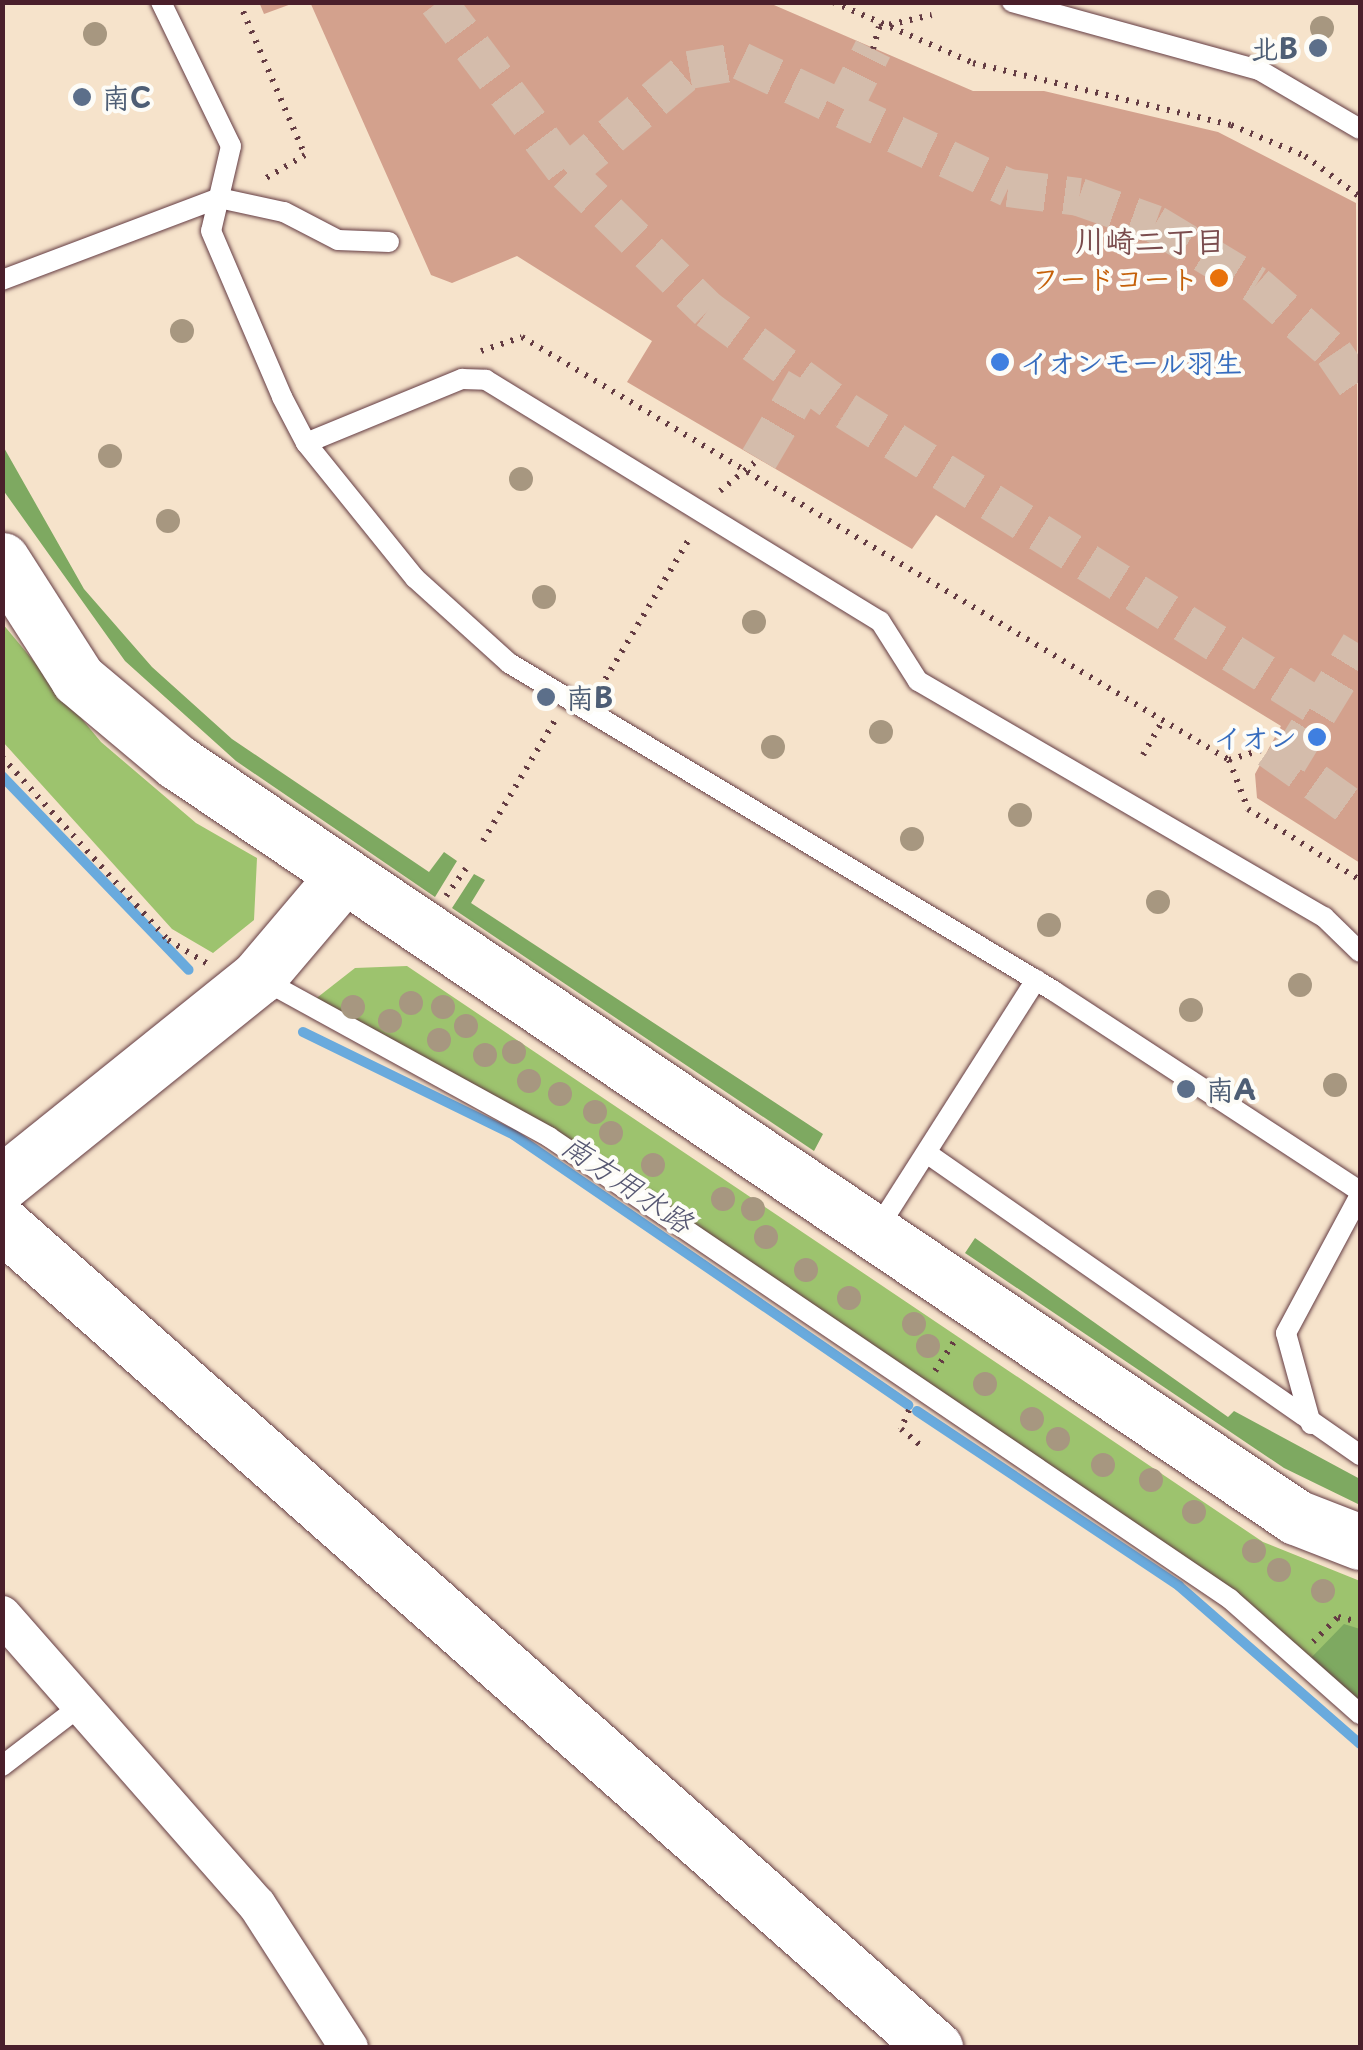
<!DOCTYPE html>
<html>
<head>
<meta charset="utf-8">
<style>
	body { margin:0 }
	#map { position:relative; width:1363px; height:2050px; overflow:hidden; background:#f6e3cb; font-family:"Playpen Sans","Klee One",sans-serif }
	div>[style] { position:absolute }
	.green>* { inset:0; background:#9dc36e }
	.forest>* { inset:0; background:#7ea961 }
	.stream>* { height:10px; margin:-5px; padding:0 5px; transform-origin:5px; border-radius:5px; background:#69aadd }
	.building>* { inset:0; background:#d3a18d }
	.street-tunnel>* { height:38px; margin-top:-19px; transform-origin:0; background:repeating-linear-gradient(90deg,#d4bcab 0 38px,transparent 0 57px) }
	.path>* { height:6px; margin-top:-3px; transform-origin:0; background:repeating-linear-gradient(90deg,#643c43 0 2.5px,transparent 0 10.5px) }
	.roads { filter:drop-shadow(0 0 2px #643c43) drop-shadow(0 0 2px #643c43) }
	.lane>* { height:20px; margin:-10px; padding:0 10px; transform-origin:10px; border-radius:10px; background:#fff }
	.street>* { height:38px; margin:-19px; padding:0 19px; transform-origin:19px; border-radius:19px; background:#fff }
	.secondary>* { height:55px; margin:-27.5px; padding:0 27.5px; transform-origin:27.5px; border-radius:27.5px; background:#fff }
	.trees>* { width:24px; height:24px; margin:-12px; border-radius:50%; background:#a79780 }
	.dots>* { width:28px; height:28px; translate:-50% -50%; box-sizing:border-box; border:5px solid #fdfcf7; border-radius:50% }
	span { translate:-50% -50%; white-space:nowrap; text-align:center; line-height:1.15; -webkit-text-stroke:8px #fdfcf7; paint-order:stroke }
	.service-label { font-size:28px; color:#4e5e75; font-weight:700 }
	.right { translate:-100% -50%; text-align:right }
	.left { translate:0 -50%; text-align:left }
	.food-label { font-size:28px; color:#c56008; font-weight:700 }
	.shop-label { font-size:28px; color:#366cbe; font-weight:700 }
	.neighbourhood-label { font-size:30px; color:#7a4c4d; font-weight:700 }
	.water-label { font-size:30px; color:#565772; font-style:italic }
	.frame { position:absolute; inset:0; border:5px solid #4a1f2b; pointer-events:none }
</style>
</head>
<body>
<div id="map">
	<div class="green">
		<i style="clip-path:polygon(2px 623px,101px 742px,196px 823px,257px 858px,254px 920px,213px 953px,172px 929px,3px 742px)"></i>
		<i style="clip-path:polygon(407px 966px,1263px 1542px,1360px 1581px,1360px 1706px,1309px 1660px,543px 1123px,309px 1004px,355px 968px)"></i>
	</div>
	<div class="forest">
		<i style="clip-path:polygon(3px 446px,84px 589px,152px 667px,232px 739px,429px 872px,444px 852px,457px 861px,435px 897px,236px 761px,125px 661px,3px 490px)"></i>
		<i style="clip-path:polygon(474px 874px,485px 880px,471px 903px,823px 1134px,814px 1151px,452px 908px)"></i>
		<i style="clip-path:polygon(975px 1238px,1228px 1417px,1234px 1411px,1360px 1479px,1360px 1505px,1284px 1468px,965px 1253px)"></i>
		<i style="clip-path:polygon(1344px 1624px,1360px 1629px,1360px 1706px,1309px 1660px)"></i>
	</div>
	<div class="stream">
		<i style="left:2px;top:776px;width:269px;rotate:46.1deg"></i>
		<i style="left:303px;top:1032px;width:235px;rotate:26deg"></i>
		<i style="left:514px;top:1135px;width:478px;rotate:34.4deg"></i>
		<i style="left:917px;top:1411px;width:315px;rotate:33.7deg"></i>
		<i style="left:1179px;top:1586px;width:240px;rotate:41.1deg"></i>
	</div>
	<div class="building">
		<i style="clip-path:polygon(259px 2px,294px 2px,294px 3px,264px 14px)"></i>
		<i style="clip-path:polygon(310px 2px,767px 2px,973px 91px,1044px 91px,1218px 132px,1356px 203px,1360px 863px,1257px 798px,1255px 774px,1281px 726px,936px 515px,912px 549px,627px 382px,652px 341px,517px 256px,452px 283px,431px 275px)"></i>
	</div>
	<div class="street-tunnel">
		<i style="left:438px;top:2px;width:214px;rotate:53deg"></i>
		<i style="left:567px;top:173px;width:197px;rotate:44.2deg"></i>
		<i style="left:708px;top:310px;width:171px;rotate:36.2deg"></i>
		<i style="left:846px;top:411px;width:561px;rotate:32.1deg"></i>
		<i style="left:843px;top:109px;width:67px;rotate:-63.4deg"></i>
		<i style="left:567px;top:173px;width:160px;rotate:-40.2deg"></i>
		<i style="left:689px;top:70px;width:53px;rotate:-9.8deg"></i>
		<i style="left:741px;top:61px;width:296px;rotate:25.4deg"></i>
		<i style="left:1008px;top:188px;width:72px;rotate:7.2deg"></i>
		<i style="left:1079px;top:197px;width:81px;rotate:19.6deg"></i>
		<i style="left:1155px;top:224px;width:118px;rotate:31.1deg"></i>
		<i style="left:1256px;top:285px;width:103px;rotate:41.1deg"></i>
		<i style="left:1334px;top:353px;width:46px;rotate:55.6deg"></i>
		<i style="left:759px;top:459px;width:91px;rotate:-59.5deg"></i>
		<i style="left:1269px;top:749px;width:112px;rotate:35.5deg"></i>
		<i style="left:1288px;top:762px;width:138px;rotate:-58.6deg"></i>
	</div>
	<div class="path">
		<i style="left:239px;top:2px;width:167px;rotate:66.7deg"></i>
		<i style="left:305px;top:155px;width:51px;rotate:149.4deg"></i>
		<i style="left:833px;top:2px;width:153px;rotate:23.5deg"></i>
		<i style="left:973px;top:63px;width:265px;rotate:13.5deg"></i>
		<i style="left:1231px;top:125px;width:80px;rotate:22.7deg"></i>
		<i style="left:1305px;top:156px;width:69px;rotate:36.7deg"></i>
		<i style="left:873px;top:49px;width:23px;rotate:-75deg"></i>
		<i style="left:879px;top:27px;width:54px;rotate:-12.8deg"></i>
		<i style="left:481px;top:351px;width:43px;rotate:-18.9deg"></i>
		<i style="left:522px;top:337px;width:824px;rotate:30.89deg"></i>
		<i style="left:1229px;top:760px;width:53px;rotate:68.8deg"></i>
		<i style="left:1248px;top:809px;width:133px;rotate:32.4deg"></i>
		<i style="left:720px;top:491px;width:50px;rotate:-39.4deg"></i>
		<i style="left:600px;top:688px;width:177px;rotate:-59.1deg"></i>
		<i style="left:1143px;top:755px;width:40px;rotate:-60.3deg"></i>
		<i style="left:2px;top:757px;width:247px;rotate:47.8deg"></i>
		<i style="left:168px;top:940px;width:47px;rotate:31deg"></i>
		<i style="left:1229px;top:760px;width:41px;rotate:-17.1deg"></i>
		<i style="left:483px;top:841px;width:141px;rotate:-59.2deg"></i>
		<i style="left:446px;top:896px;width:34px;rotate:-54deg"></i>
		<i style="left:935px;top:1371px;width:38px;rotate:-57deg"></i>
		<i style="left:909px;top:1410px;width:21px;rotate:113deg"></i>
		<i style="left:901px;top:1429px;width:30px;rotate:40deg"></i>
		<i style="left:1313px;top:1642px;width:35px;rotate:-45deg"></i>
		<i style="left:1338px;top:1617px;width:23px;rotate:13deg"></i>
	</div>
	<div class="roads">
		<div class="lane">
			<i style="left:161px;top:2px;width:160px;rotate:64.1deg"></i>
			<i style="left:231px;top:146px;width:87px;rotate:103.2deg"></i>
			<i style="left:211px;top:231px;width:181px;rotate:66.8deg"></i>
			<i style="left:282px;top:397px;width:52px;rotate:62.4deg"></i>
			<i style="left:306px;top:443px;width:174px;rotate:51.1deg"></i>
			<i style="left:415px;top:578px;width:127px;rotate:42.1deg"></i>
			<i style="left:509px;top:663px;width:636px;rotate:31.04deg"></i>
			<i style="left:1054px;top:991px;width:366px;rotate:33.2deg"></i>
			<i style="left:1012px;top:2px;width:256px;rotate:15.4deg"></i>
			<i style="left:1259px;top:70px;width:117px;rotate:30.3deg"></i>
			<i style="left:2px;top:280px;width:232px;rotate:-20.7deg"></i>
			<i style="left:219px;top:198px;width:66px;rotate:12.2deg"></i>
			<i style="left:284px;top:212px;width:61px;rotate:27.4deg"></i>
			<i style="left:338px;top:240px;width:51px;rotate:2.2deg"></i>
			<i style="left:306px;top:443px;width:169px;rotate:-22.3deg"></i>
			<i style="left:462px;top:379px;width:24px;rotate:2deg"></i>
			<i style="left:486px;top:380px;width:462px;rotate:31.5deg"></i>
			<i style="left:880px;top:621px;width:71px;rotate:57.7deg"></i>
			<i style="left:918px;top:681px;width:470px;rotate:30.2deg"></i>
			<i style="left:1324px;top:917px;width:50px;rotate:44.2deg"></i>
			<i style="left:260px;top:978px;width:330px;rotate:28.8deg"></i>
			<i style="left:549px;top:1137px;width:823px;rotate:34.15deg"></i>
			<i style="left:1230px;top:1599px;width:174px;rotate:41.5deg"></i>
			<i style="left:928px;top:1154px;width:527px;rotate:34.87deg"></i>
			<i style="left:876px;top:1231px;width:298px;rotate:-57.5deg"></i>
			<i style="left:1311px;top:1424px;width:94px;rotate:-105.4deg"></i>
			<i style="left:1286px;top:1333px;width:157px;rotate:-61.8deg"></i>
			<i style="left:2px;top:1766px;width:97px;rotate:-37.5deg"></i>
		</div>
		<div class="street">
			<i style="left:2px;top:1615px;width:386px;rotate:48.7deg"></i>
			<i style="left:257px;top:1905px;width:170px;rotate:57.2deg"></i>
		</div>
		<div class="secondary">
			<i style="left:2px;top:560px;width:141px;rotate:57.4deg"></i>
			<i style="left:78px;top:679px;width:129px;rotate:40deg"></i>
			<i style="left:177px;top:762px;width:1350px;rotate:34.01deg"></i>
			<i style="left:1296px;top:1517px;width:69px;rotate:21.3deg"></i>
			<i style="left:2px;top:1183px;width:329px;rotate:-38.8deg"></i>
			<i style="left:258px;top:977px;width:130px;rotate:-49.7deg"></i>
			<i style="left:2px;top:1224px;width:1245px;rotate:41.45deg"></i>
		</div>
	</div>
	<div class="trees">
		<i style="left:1322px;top:28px"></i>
		<i style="left:95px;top:34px"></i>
		<i style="left:182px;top:331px"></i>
		<i style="left:110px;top:456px"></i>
		<i style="left:521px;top:479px"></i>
		<i style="left:168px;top:521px"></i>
		<i style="left:544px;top:597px"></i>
		<i style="left:754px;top:622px"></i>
		<i style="left:881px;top:732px"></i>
		<i style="left:773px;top:747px"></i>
		<i style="left:1020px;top:815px"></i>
		<i style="left:912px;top:839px"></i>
		<i style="left:1158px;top:902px"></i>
		<i style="left:1049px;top:925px"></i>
		<i style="left:1300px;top:985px"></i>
		<i style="left:411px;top:1003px"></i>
		<i style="left:353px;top:1007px"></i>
		<i style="left:443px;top:1007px"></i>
		<i style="left:1191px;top:1010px"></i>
		<i style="left:390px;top:1021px"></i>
		<i style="left:466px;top:1026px"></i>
		<i style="left:439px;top:1040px"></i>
		<i style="left:514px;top:1052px"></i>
		<i style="left:485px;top:1055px"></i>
		<i style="left:529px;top:1081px"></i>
		<i style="left:1335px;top:1085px"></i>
		<i style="left:560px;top:1094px"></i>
		<i style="left:595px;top:1112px"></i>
		<i style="left:611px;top:1133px"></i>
		<i style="left:653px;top:1165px"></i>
		<i style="left:723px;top:1199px"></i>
		<i style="left:753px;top:1209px"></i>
		<i style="left:766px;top:1237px"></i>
		<i style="left:806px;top:1270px"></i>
		<i style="left:849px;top:1298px"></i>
		<i style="left:914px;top:1324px"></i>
		<i style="left:928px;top:1346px"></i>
		<i style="left:985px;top:1384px"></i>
		<i style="left:1032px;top:1419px"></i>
		<i style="left:1058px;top:1439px"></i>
		<i style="left:1103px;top:1465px"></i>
		<i style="left:1151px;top:1480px"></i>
		<i style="left:1194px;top:1512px"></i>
		<i style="left:1254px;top:1551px"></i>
		<i style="left:1279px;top:1570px"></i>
		<i style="left:1323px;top:1591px"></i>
	</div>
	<div class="dots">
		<i style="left:1318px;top:48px;background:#5c6f8a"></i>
		<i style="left:82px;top:97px;background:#5c6f8a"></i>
		<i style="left:1219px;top:278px;background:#e8710a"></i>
		<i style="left:1000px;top:362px;background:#3f7fe0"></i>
		<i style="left:546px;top:697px;background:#5c6f8a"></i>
		<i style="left:1317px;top:737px;background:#3f7fe0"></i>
		<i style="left:1186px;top:1089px;background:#5c6f8a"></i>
	</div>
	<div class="service-label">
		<span class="right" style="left:1298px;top:48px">北B</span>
		<span class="left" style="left:102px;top:97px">南C</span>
		<span class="left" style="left:566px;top:697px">南B</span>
		<span class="left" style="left:1206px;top:1089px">南A</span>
	</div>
	<div class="food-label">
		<span class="right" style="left:1199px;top:278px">フードコート</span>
	</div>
	<div class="shop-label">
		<span class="left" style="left:1020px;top:362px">イオンモール羽生</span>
		<span class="right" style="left:1297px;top:737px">イオン</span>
	</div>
	<div class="neighbourhood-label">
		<span style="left:1150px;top:240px">川崎二丁目</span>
	</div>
	<div class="water-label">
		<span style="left:628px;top:1183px;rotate:34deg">南方用水路</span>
	</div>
	<div class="frame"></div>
</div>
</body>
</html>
